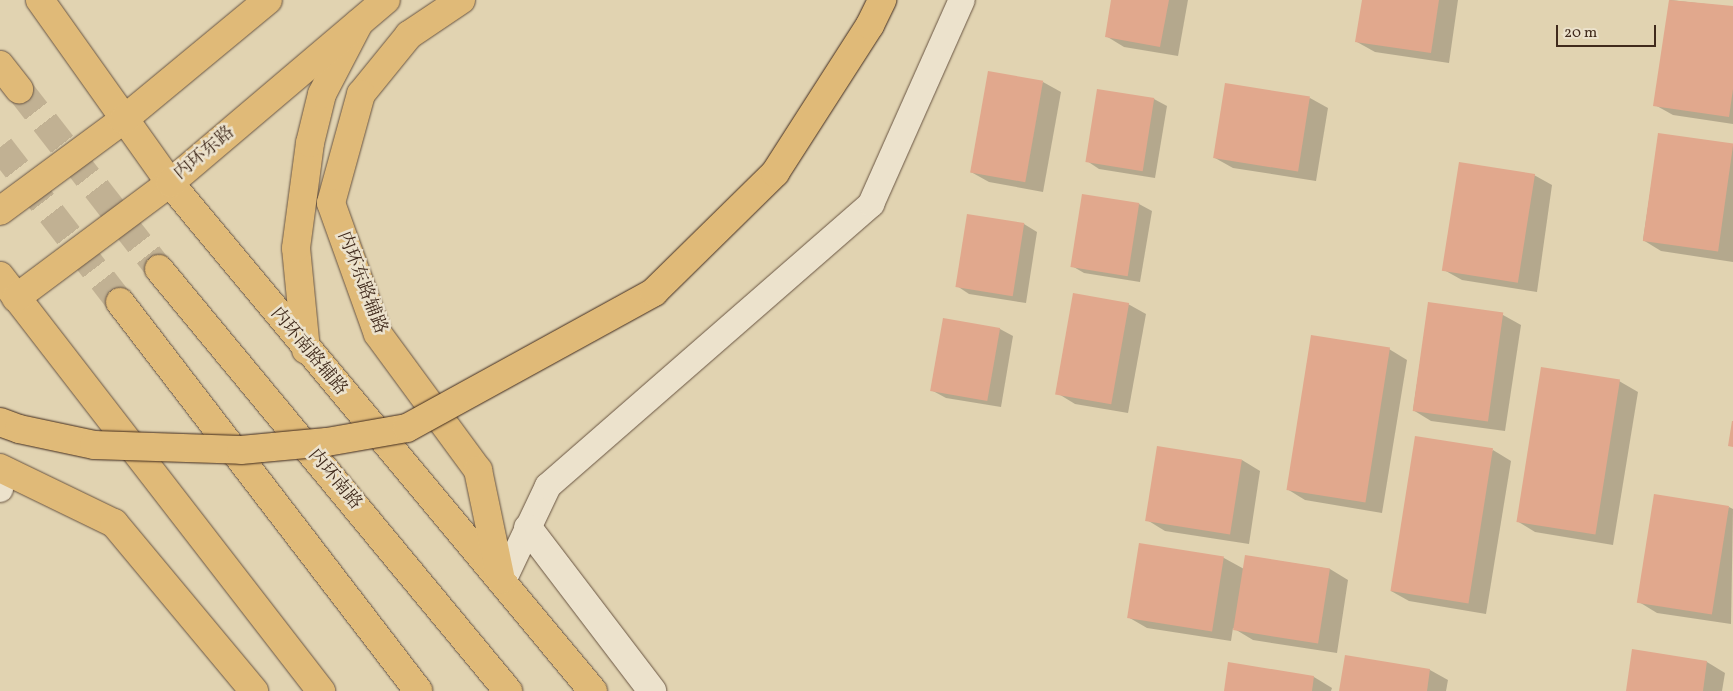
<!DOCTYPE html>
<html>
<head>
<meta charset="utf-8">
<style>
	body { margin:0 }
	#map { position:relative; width:1733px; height:691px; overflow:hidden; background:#e1d3b1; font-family:Vollkorn,"Noto Serif SC",serif }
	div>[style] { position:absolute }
	.shadow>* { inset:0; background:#0003 }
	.building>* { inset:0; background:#e1a88d; transform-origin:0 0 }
	.trunk-tunnel>* { height:28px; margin-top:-14px; transform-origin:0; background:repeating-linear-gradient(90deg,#c1b193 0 28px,transparent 0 42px) }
	.roads { filter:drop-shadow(0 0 1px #685441) drop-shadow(0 0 1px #685441) }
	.minor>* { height:26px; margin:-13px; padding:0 13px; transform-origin:13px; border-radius:13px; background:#ece2cc }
	.secondary>* { height:28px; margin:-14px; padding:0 14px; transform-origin:14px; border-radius:14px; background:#ece2cc }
	.primary>* { height:28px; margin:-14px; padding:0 14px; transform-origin:14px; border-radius:14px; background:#e0ba78 }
	.trunk>* { height:28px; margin:-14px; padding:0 14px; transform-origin:14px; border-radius:14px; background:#e0ba78 }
	.bridges { filter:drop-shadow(0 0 1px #402a1c) drop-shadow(0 0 1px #402a1c) }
	.trunk-bridge>* { height:28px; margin:-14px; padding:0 14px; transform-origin:14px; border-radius:14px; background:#e0ba78 }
	span { translate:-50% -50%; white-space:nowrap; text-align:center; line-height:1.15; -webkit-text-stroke:5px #ece2cc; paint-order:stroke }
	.street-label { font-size:18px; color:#402a1c }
	.scale { position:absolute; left:1556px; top:25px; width:100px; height:22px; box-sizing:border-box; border:2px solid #402a1c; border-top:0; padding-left:6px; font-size:15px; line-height:18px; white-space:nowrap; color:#402a1c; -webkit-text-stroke:4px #ece2cc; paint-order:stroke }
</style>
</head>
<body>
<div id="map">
	<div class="shadow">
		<i style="clip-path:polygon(1113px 0,1188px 0,1178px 56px,1124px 47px,1106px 36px)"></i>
		<i style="clip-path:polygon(1363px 0,1458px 0,1449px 63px,1375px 52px,1357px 42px)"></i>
		<i style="clip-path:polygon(1670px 0,1733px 7px,1733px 124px,1673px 115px,1655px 105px)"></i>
		<i style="clip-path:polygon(1043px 82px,1061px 92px,1043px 192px,989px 182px,971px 172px)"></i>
		<i style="clip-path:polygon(1098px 90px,1154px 99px,1167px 106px,1155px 178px,1099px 169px,1087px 161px)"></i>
		<i style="clip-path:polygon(1310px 98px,1328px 108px,1316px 181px,1233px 168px,1215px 158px)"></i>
		<i style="clip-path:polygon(1659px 134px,1733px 145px,1733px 262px,1661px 251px,1643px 240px)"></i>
		<i style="clip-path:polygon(1534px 175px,1552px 185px,1537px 292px,1462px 280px,1444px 270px)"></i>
		<i style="clip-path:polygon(1083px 195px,1139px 204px,1152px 211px,1140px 282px,1084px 273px,1072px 266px)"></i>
		<i style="clip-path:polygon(968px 215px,1024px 224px,1037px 232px,1026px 303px,969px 294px,957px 286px)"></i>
		<i style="clip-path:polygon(1128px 304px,1146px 314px,1128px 413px,1075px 404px,1057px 393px)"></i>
		<i style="clip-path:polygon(1429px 304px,1503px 315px,1521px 325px,1505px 431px,1431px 421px,1413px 410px)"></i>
		<i style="clip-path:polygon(944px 320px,1000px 329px,1013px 336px,1001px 407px,946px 398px,933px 391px)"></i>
		<i style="clip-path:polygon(1389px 349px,1407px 360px,1382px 513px,1305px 500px,1287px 489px)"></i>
		<i style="clip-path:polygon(1619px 381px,1638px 392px,1613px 545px,1535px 532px,1517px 521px)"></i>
		<i style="clip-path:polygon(1493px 450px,1511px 461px,1486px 614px,1409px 601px,1391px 591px)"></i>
		<i style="clip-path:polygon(1242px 460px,1260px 471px,1249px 544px,1165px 531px,1147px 520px)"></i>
		<i style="clip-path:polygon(1729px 507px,1733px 509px,1731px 624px,1657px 613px,1639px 602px)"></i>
		<i style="clip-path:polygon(1140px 545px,1224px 558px,1244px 569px,1246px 556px,1330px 569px,1348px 580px,1337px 653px,1253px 640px,1233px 628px,1231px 641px,1147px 628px,1128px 617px)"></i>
		<i style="clip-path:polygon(1633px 651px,1707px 662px,1725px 673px,1722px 691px,1627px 691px)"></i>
		<i style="clip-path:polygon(1430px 670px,1448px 680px,1446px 691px,1340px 691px)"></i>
		<i style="clip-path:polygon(1314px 677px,1332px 688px,1331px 691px,1225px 691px)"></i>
	</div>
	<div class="building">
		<i style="clip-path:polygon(1111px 0,1169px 0,1160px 47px,1105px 37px)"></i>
		<i style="clip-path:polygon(1362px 0,1439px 0,1431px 53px,1355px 42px)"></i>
		<i style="clip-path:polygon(1669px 0,1733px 6px,1733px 89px,1729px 117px,1653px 106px)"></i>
		<i style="left:988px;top:71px;width:56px;height:103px;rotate:10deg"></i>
		<i style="left:1225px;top:83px;width:86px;height:76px;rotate:9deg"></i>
		<i style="left:1097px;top:89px;width:58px;height:74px;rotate:9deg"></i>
		<i style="left:1658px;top:133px;width:76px;height:109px;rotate:8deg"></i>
		<i style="left:1459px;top:162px;width:77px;height:110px;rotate:9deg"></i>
		<i style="left:1082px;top:194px;width:58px;height:74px;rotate:9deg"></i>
		<i style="left:967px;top:214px;width:58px;height:74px;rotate:9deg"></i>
		<i style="left:1073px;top:293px;width:57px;height:103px;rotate:10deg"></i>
		<i style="left:1428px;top:302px;width:76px;height:110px;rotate:8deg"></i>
		<i style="left:943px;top:318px;width:58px;height:74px;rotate:10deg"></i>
		<i style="left:1311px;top:335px;width:80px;height:157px;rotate:9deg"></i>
		<i style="left:1541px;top:367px;width:80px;height:157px;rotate:9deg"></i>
		<i style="clip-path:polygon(1732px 421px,1733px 421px,1733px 447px,1728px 446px)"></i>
		<i style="left:1415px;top:436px;width:79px;height:157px;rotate:9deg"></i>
		<i style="left:1157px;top:446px;width:86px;height:76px;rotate:9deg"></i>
		<i style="left:1654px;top:494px;width:76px;height:110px;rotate:9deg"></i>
		<i style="left:1139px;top:543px;width:86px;height:76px;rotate:9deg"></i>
		<i style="left:1245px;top:555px;width:86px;height:76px;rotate:9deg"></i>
		<i style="clip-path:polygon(1632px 649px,1707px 661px,1703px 691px,1626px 691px)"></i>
		<i style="clip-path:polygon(1345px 655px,1430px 669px,1427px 691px,1339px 691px)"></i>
		<i style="clip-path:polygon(1228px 662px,1314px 676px,1312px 691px,1224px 691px)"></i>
	</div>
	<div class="trunk-tunnel">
		<i style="left:19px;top:89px;width:228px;rotate:52.1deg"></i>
		<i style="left:0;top:147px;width:196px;rotate:52.3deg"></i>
	</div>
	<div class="roads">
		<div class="minor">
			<i style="left:0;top:489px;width:20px;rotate:-84deg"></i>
			<i style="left:502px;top:583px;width:107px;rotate:-64.6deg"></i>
			<i style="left:548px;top:486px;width:429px;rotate:-41.1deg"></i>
			<i style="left:871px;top:204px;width:223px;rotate:-66deg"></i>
		</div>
		<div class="secondary">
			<i style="left:528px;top:528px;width:205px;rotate:52.7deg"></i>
		</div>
		<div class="primary">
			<i style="left:40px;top:0;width:224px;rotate:54.6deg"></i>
			<i style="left:170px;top:183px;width:661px;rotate:50.22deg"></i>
			<i style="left:461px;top:0;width:63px;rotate:146.1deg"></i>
			<i style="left:409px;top:35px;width:76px;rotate:129.1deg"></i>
			<i style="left:361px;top:94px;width:113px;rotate:105.4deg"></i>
			<i style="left:331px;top:203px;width:139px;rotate:70.3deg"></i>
			<i style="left:378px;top:334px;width:169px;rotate:53.7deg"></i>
			<i style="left:478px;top:470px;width:112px;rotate:78.2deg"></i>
			<i style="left:0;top:276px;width:525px;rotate:52.28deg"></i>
			<i style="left:306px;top:350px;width:102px;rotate:-95.6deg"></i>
			<i style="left:296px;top:248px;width:106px;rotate:-82.4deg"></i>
			<i style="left:310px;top:143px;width:50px;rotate:-76.2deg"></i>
			<i style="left:322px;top:94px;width:80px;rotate:-62.5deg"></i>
			<i style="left:0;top:468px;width:127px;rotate:25.8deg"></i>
			<i style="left:114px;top:523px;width:219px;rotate:50.2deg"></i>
		</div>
		<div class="trunk">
			<i style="left:0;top:65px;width:31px;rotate:52deg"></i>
			<i style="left:0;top:211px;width:153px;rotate:-36.5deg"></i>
			<i style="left:123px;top:120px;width:188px;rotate:-39.6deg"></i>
			<i style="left:159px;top:269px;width:548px;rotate:50.41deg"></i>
			<i style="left:16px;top:298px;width:192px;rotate:-36.8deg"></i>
			<i style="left:170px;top:183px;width:283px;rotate:-40.3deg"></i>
			<i style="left:120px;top:302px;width:490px;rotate:52.5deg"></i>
		</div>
	</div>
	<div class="bridges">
		<div class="trunk-bridge">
			<i style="left:0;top:422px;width:20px;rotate:20deg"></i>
			<i style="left:19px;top:429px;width:77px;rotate:12deg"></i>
			<i style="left:94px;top:445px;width:147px;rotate:1.9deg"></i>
			<i style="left:241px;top:450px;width:86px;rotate:-5.3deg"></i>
			<i style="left:327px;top:442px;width:81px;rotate:-9.9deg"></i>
			<i style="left:407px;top:428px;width:282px;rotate:-28.8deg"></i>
			<i style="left:654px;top:292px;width:170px;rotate:-44.5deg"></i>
			<i style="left:775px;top:173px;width:176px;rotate:-57.3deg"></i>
			<i style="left:870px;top:25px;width:28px;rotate:-64deg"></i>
		</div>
	</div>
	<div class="street-label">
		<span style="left:205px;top:154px;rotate:-40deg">内环东路</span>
		<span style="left:361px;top:283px;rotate:69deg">内环东路辅路</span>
		<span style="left:308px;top:352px;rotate:50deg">内环南路辅路</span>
		<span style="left:334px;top:480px;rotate:50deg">内环南路</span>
	</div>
	<div class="scale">20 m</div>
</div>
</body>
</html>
